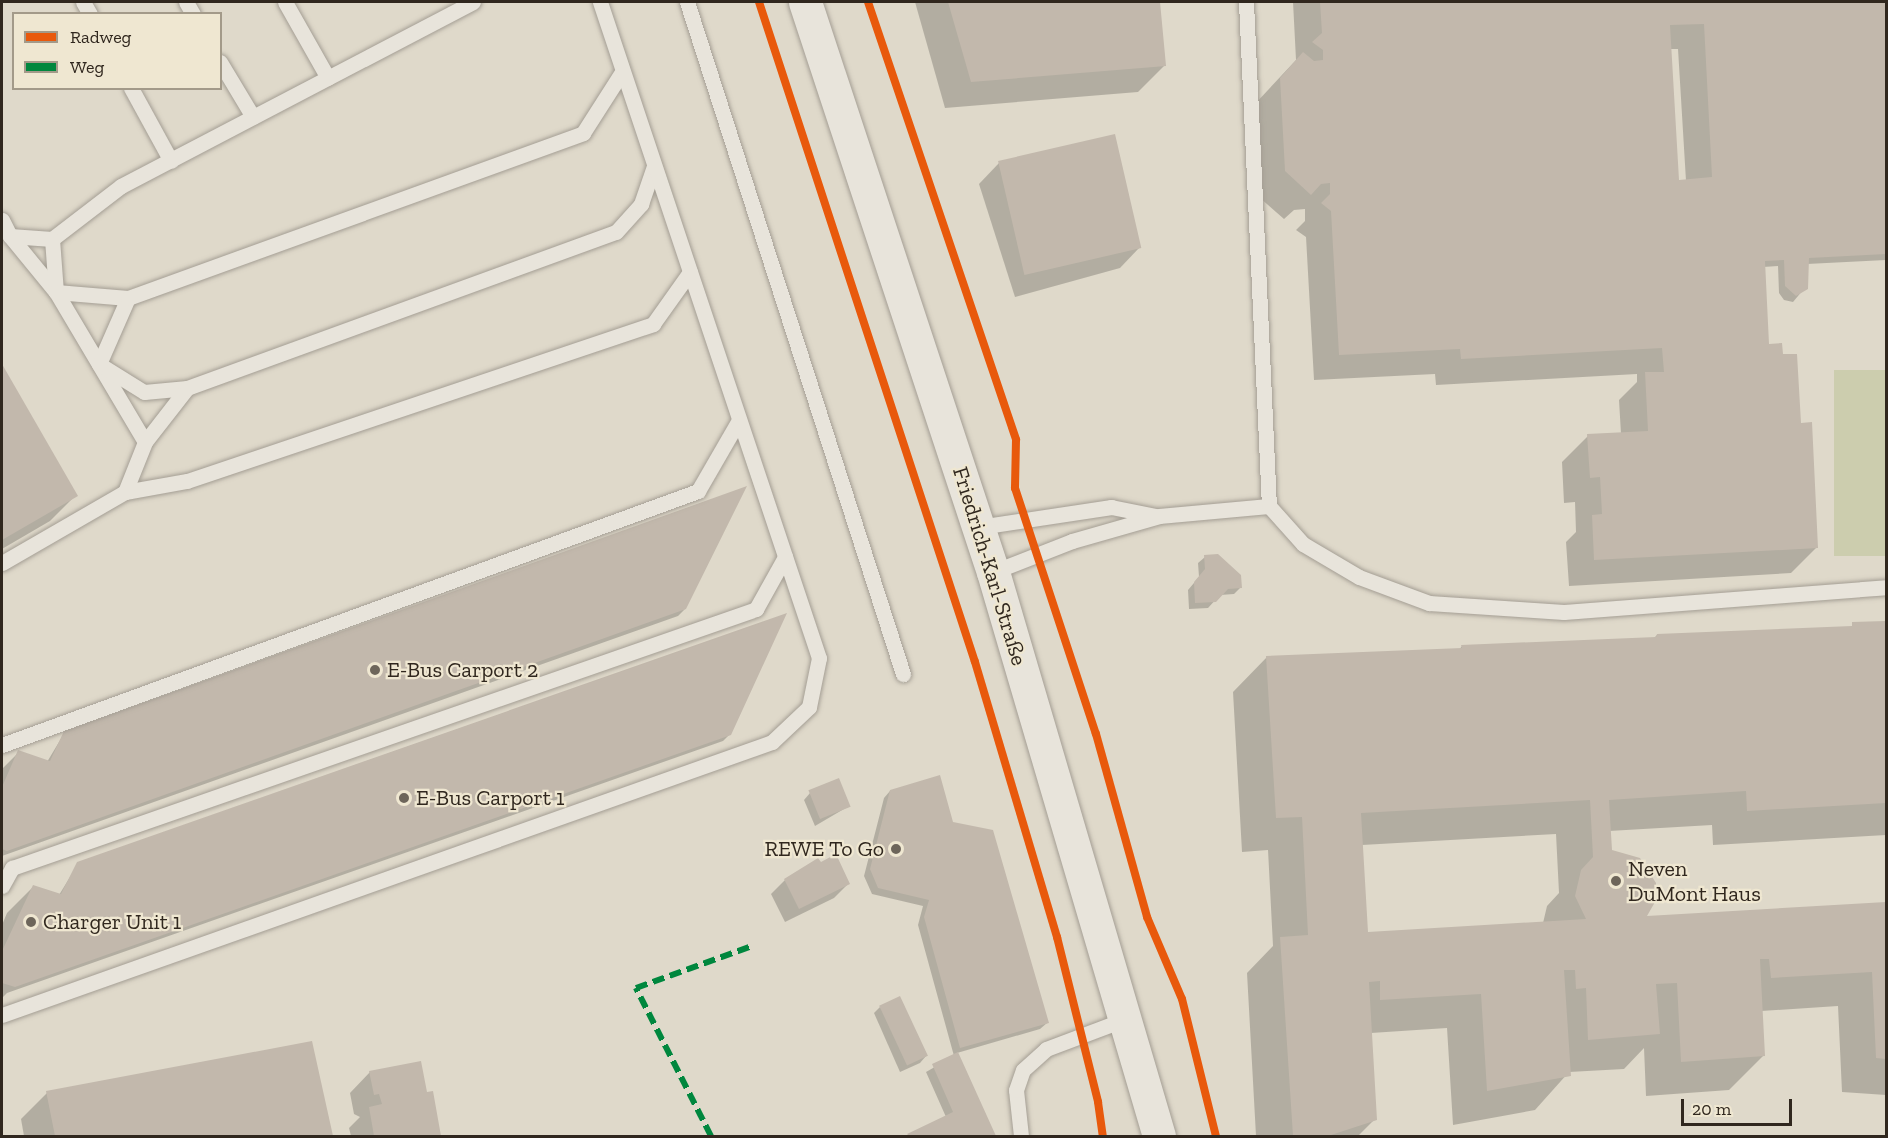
<!DOCTYPE html>
<html>
<head>
<meta charset="utf-8">
<style>
	body { margin:0 }
	#map { position:relative; width:1888px; height:1138px; overflow:hidden; background:#dfd9ca; font-family:"Zilla Slab",serif }
	div>[style] { position:absolute }
	.green>* { inset:0; background:#cccdae; transform-origin:0 0 }
	.shadow>* { inset:0; background:#0003 }
	.building>* { inset:0; background:#c2b8ac; transform-origin:0 0 }
	.roads { filter:drop-shadow(0 0 2px #a49e94) drop-shadow(0 0 2px #a49e94) }
	.service>* { height:15px; margin:-7.5px; padding:0 7.5px; transform-origin:7.5px; border-radius:7.5px; background:#e8e4db }
	.secondary>* { height:33px; margin:-16.5px; padding:0 16.5px; transform-origin:16.5px; border-radius:16.5px; background:#e8e4db }
	.quiet>* { height:6px; margin-top:-3px; transform-origin:0; background:repeating-linear-gradient(90deg,#00873e 0 12px,transparent 0 18px) }
	.cycleway>* { height:8px; margin:-4px; padding:0 4px; transform-origin:4px; border-radius:4px; background:#e8590c }
	.dots>* { width:16px; height:16px; translate:-50% -50%; box-sizing:border-box; border:3px solid #efe7d1; border-radius:50% }
	span { translate:-50% -50%; white-space:nowrap; text-align:center; line-height:1.15; -webkit-text-stroke:4.5px #efe7d1; paint-order:stroke }
	.street-label { font-size:22px; color:#30271e }
	.poi-label { font-size:22px; color:#30271e }
	.left { translate:0 -50%; text-align:left }
	.right { translate:-100% -50%; text-align:right }
	.frame { position:absolute; inset:0; border:3px solid #30271e; pointer-events:none }
	.legend { position:absolute; left:12px; top:12px; width:210px; height:78px; box-sizing:border-box; background:#efe7d1; border:2px solid #a39a89; margin:0; padding:8px 10px; list-style:none; font-size:18px; color:#30271e }
	.legend li { display:flex; align-items:center; gap:12px; height:30px }
	.legend b { width:30px; border:2px solid #a39a89 }
	.scale { position:absolute; left:1681px; top:1099px; width:111px; height:27px; box-sizing:border-box; border:3px solid #30271e; border-top:0; padding-left:8px; font-size:18px; line-height:21px; white-space:nowrap; color:#30271e; -webkit-text-stroke:4px #efe7d1; paint-order:stroke }
</style>
</head>
<body>
<div id="map">
	<div class="green">
		<i style="left:1886px;top:370px;width:186px;height:52px;rotate:90deg"></i>
	</div>
	<div class="shadow">
		<i style="clip-path:polygon(915px 2px,1159px 2px,1164px 66px,1138px 92px,945px 108px)"></i>
		<i style="clip-path:polygon(evenodd,1293px 2px,1886px 2px,1886px 260px,1807px 264px,1808px 284px,1793px 302px,1784px 300px,1779px 293px,1778px 266px,1763px 267px,1767px 346px,1799px 425px,1817px 547px,1791px 573px,1569px 586px,1566px 542px,1576px 532px,1575px 502px,1564px 503px,1562px 462px,1588px 436px,1621px 434px,1619px 400px,1637px 382px,1637px 374px,1436px 385px,1435px 374px,1314px 380px,1306px 237px,1296px 230px,1305px 221px,1305px 209px,1294px 210px,1284px 219px,1259px 197px,1254px 105px,1296px 60px,1293px 2px,1670px 49px,1678px 49px,1686px 181px,1677px 181px,1670px 49px)"></i>
		<i style="clip-path:polygon(999px 163px,1140px 247px,1120px 268px,1015px 297px,979px 184px)"></i>
		<i style="clip-path:polygon(2px 368px,76px 495px,50px 521px,2px 549px)"></i>
		<i style="clip-path:polygon(1205px 557px,1240px 588px,1234px 594px,1220px 595px,1208px 608px,1189px 609px,1188px 590px,1199px 577px,1198px 563px)"></i>
		<i style="clip-path:polygon(685px 609px,678px 616px,2px 856px,2px 769px,19px 752px,47px 762px,65px 732px)"></i>
		<i style="clip-path:polygon(evenodd,1886px 622px,1886px 835px,1713px 845px,1712px 825px,1609px 831px,1611px 852px,1645px 918px,1886px 904px,1886px 1095px,1842px 1092px,1838px 1006px,1761px 1011px,1763px 1056px,1729px 1090px,1646px 1096px,1644px 1048px,1624px 1069px,1569px 1072px,1535px 1110px,1453px 1125px,1447px 1028px,1371px 1033px,1375px 1119px,1358px 1136px,1256px 1136px,1247px 973px,1273px 946px,1268px 850px,1242px 852px,1233px 692px,1267px 657px,1459px 650px,1462px 646px,1654px 638px,1657px 635px,1849px 627px,1886px 622px,1556px 834px,1559px 893px,1547px 906px,1543px 923px,1367px 933px,1362px 845px,1556px 834px)"></i>
		<i style="clip-path:polygon(730px 734px,723px 741px,7px 993px,2px 998px,2px 925px,7px 913px,33px 887px,59px 895px,78px 864px)"></i>
		<i style="clip-path:polygon(890px 791px,952px 823px,1047px 1023px,1040px 1029px,957px 1053px,995px 1136px,907px 1136px,946px 1117px,926px 1072px,954px 1056px,918px 925px,923px 906px,872px 894px,864px 876px,884px 798px)"></i>
		<i style="clip-path:polygon(810px 793px,849px 806px,815px 826px,804px 800px)"></i>
		<i style="clip-path:polygon(820px 864px,848px 884px,834px 898px,785px 922px,771px 894px,785px 880px)"></i>
		<i style="clip-path:polygon(880px 1007px,926px 1056px,920px 1063px,900px 1072px,874px 1013px)"></i>
		<i style="clip-path:polygon(370px 1072px,425px 1094px,432px 1093px,439px 1136px,351px 1136px,349px 1128px,360px 1117px,354px 1114px,350px 1093px)"></i>
		<i style="clip-path:polygon(47px 1093px,328px 1116px,332px 1136px,24px 1136px,21px 1119px)"></i>
	</div>
	<div class="building">
		<i style="clip-path:polygon(948px 2px,1160px 2px,1166px 66px,971px 82px)"></i>
		<i style="clip-path:polygon(evenodd,1320px 2px,1886px 2px,1886px 254px,1809px 258px,1808px 289px,1796px 296px,1785px 286px,1784px 260px,1765px 261px,1769px 344px,1782px 343px,1783px 354px,1797px 354px,1801px 423px,1812px 422px,1818px 548px,1594px 560px,1592px 515px,1602px 514px,1600px 477px,1590px 478px,1587px 434px,1648px 431px,1645px 372px,1664px 372px,1662px 348px,1461px 359px,1460px 349px,1339px 355px,1331px 211px,1321px 203px,1330px 194px,1330px 183px,1321px 184px,1311px 195px,1285px 171px,1280px 78px,1303px 52px,1314px 61px,1323px 60px,1323px 50px,1312px 42px,1322px 33px,1320px 2px,1704px 24px,1712px 177px,1679px 180px,1670px 25px,1704px 24px)"></i>
		<i style="left:1115px;top:134px;width:117px;height:120px;rotate:77deg"></i>
		<i style="clip-path:polygon(2px 364px,78px 496px,2px 540px)"></i>
		<i style="clip-path:polygon(747px 486px,686px 609px,7px 851px,2px 849px,2px 787px,18px 750px,50px 761px,64px 731px)"></i>
		<i style="clip-path:polygon(1218px 554px,1241px 575px,1242px 588px,1228px 589px,1216px 602px,1195px 603px,1194px 582px,1205px 569px,1204px 555px)"></i>
		<i style="clip-path:polygon(787px 613px,731px 735px,15px 987px,2px 983px,2px 951px,33px 885px,61px 894px,77px 862px)"></i>
		<i style="clip-path:polygon(evenodd,1886px 621px,1886px 803px,1747px 811px,1746px 791px,1609px 800px,1612px 850px,1640px 858px,1656px 883px,1655px 902px,1647px 916px,1886px 902px,1886px 1059px,1876px 1058px,1872px 972px,1771px 978px,1769px 959px,1760px 959px,1765px 1056px,1681px 1062px,1677px 983px,1656px 984px,1660px 1034px,1588px 1040px,1586px 988px,1576px 989px,1575px 970px,1564px 970px,1571px 1076px,1487px 1091px,1481px 994px,1380px 1000px,1380px 981px,1369px 982px,1377px 1120px,1328px 1136px,1293px 1136px,1280px 937px,1308px 935px,1302px 817px,1276px 818px,1266px 656px,1462px 648px,1461px 645px,1656px 637px,1657px 634px,1852px 626px,1852px 622px,1886px 621px,1590px 800px,1593px 857px,1581px 870px,1575px 896px,1586px 919px,1368px 932px,1361px 813px,1590px 800px)"></i>
		<i style="clip-path:polygon(940px 775px,953px 822px,993px 830px,1049px 1023px,960px 1048px,924px 917px,929px 900px,878px 888px,870px 869px,890px 790px)"></i>
		<i style="left:839px;top:778px;width:31px;height:33px;rotate:68deg"></i>
		<i style="clip-path:polygon(836px 854px,850px 884px,799px 909px,784px 879px,818px 858px,821px 862px)"></i>
		<i style="left:900px;top:996px;width:66px;height:23px;rotate:65deg"></i>
		<i style="clip-path:polygon(312px 1041px,333px 1136px,55px 1136px,46px 1091px)"></i>
		<i style="clip-path:polygon(958px 1052px,996px 1136px,909px 1136px,907px 1134px,953px 1112px,932px 1064px)"></i>
		<i style="clip-path:polygon(421px 1061px,427px 1092px,433px 1091px,441px 1136px,374px 1136px,369px 1107px,382px 1104px,379px 1094px,374px 1095px,369px 1071px)"></i>
	</div>
	<div class="roads">
		<div class="service">
			<i style="left:83px;top:2px;width:14px;rotate:60deg"></i>
			<i style="left:186px;top:2px;width:14px;rotate:60deg"></i>
			<i style="left:285px;top:2px;width:87px;rotate:60.5deg"></i>
			<i style="left:687px;top:2px;width:706px;rotate:72.18deg"></i>
			<i style="left:1246px;top:2px;width:505px;rotate:87.39deg"></i>
			<i style="left:220px;top:62px;width:64px;rotate:59deg"></i>
			<i style="left:131px;top:88px;width:83px;rotate:61.3deg"></i>
			<i style="left:2px;top:220px;width:18px;rotate:63deg"></i>
			<i style="left:10px;top:236px;width:42px;rotate:4.1deg"></i>
			<i style="left:52px;top:239px;width:87px;rotate:-37.5deg"></i>
			<i style="left:121px;top:186px;width:397px;rotate:-27.6deg"></i>
			<i style="left:10px;top:236px;width:72px;rotate:50.6deg"></i>
			<i style="left:56px;top:292px;width:72px;rotate:4.8deg"></i>
			<i style="left:52px;top:239px;width:53px;rotate:85.7deg"></i>
			<i style="left:56px;top:292px;width:174px;rotate:59.3deg"></i>
			<i style="left:187px;top:388px;width:43px;rotate:174.7deg"></i>
			<i style="left:144px;top:392px;width:53px;rotate:-148.1deg"></i>
			<i style="left:99px;top:364px;width:72px;rotate:-66.3deg"></i>
			<i style="left:128px;top:298px;width:484px;rotate:-19.9deg"></i>
			<i style="left:583px;top:133px;width:72px;rotate:-57.4deg"></i>
			<i style="left:125px;top:492px;width:63px;rotate:-10.1deg"></i>
			<i style="left:187px;top:481px;width:492px;rotate:-18.6deg"></i>
			<i style="left:653px;top:324px;width:64px;rotate:-54.6deg"></i>
			<i style="left:979px;top:527px;width:134px;rotate:-8.6deg"></i>
			<i style="left:1111px;top:507px;width:46px;rotate:11.3deg"></i>
			<i style="left:2px;top:563px;width:142px;rotate:-30deg"></i>
			<i style="left:125px;top:492px;width:54px;rotate:-68.2deg"></i>
			<i style="left:145px;top:442px;width:68px;rotate:-52.1deg"></i>
			<i style="left:187px;top:388px;width:456px;rotate:-20deg"></i>
			<i style="left:616px;top:232px;width:38px;rotate:-48deg"></i>
			<i style="left:641px;top:204px;width:40px;rotate:-71.1deg"></i>
			<i style="left:993px;top:572px;width:85px;rotate:-21.4deg"></i>
			<i style="left:1072px;top:541px;width:91px;rotate:-16deg"></i>
			<i style="left:1159px;top:516px;width:110px;rotate:-5.2deg"></i>
			<i style="left:1269px;top:506px;width:51px;rotate:48.2deg"></i>
			<i style="left:1303px;top:544px;width:65px;rotate:30.5deg"></i>
			<i style="left:1359px;top:577px;width:75px;rotate:20.4deg"></i>
			<i style="left:1429px;top:603px;width:135px;rotate:3.8deg"></i>
			<i style="left:1564px;top:612px;width:323px;rotate:-4.4deg"></i>
			<i style="left:2px;top:745px;width:741px;rotate:-20.05deg"></i>
			<i style="left:698px;top:491px;width:82px;rotate:-60deg"></i>
			<i style="left:2px;top:886px;width:21px;rotate:-61deg"></i>
			<i style="left:12px;top:868px;width:788px;rotate:-19.19deg"></i>
			<i style="left:756px;top:609px;width:60px;rotate:-60.9deg"></i>
			<i style="left:2px;top:1015px;width:817px;rotate:-19.52deg"></i>
			<i style="left:772px;top:742px;width:51px;rotate:-43.4deg"></i>
			<i style="left:809px;top:707px;width:50px;rotate:-78.5deg"></i>
			<i style="left:819px;top:658px;width:692px;rotate:-108.46deg"></i>
			<i style="left:1021px;top:1136px;width:46px;rotate:-96.2deg"></i>
			<i style="left:1016px;top:1090px;width:21px;rotate:-71deg"></i>
			<i style="left:1023px;top:1070px;width:31px;rotate:-42deg"></i>
			<i style="left:1046px;top:1049px;width:85px;rotate:-20.6deg"></i>
		</div>
		<div class="secondary">
			<i style="left:805px;top:2px;width:600px;rotate:71.75deg"></i>
			<i style="left:993px;top:572px;width:588px;rotate:73.6deg"></i>
		</div>
	</div>
	<div class="quiet">
		<i style="left:711px;top:1136px;width:166px;rotate:-116.9deg"></i>
		<i style="left:636px;top:988px;width:123px;rotate:-19.9deg"></i>
	</div>
	<div class="cycleway">
		<i style="left:759px;top:2px;width:694px;rotate:71.88deg"></i>
		<i style="left:975px;top:662px;width:287px;rotate:73.4deg"></i>
		<i style="left:1057px;top:937px;width:170px;rotate:76deg"></i>
		<i style="left:1098px;top:1102px;width:34px;rotate:82deg"></i>
		<i style="left:868px;top:2px;width:462px;rotate:71.3deg"></i>
		<i style="left:1016px;top:440px;width:48px;rotate:91.2deg"></i>
		<i style="left:1015px;top:488px;width:259px;rotate:71.8deg"></i>
		<i style="left:1096px;top:734px;width:190px;rotate:74.4deg"></i>
		<i style="left:1147px;top:917px;width:89px;rotate:66.9deg"></i>
		<i style="left:1182px;top:999px;width:141px;rotate:76.1deg"></i>
	</div>
	<div class="dots">
		<i style="left:375px;top:670px;background:#6d655a"></i>
		<i style="left:404px;top:798px;background:#6d655a"></i>
		<i style="left:896px;top:849px;background:#6d655a"></i>
		<i style="left:1616px;top:881px;background:#6d655a"></i>
		<i style="left:31px;top:922px;background:#6d655a"></i>
	</div>
	<div class="street-label">
		<span style="left:990px;top:566px;rotate:73deg">Friedrich-Karl-Straße</span>
	</div>
	<div class="poi-label">
		<span class="left" style="left:387px;top:670px">E-Bus Carport 2</span>
		<span class="left" style="left:416px;top:798px">E-Bus Carport 1</span>
		<span class="right" style="left:884px;top:849px">REWE To Go</span>
		<span class="left" style="left:1628px;top:881px">Neven<br>DuMont Haus</span>
		<span class="left" style="left:43px;top:922px">Charger Unit 1</span>
	</div>
	<div class="frame"></div>
	<ul class="legend">
	<li><b style="height:8px;background:#e8590c"></b>Radweg</li>
	<li><b style="height:8px;background:#00873e"></b>Weg</li>
	</ul>
	<div class="scale">20 m</div>
</div>
</body>
</html>
